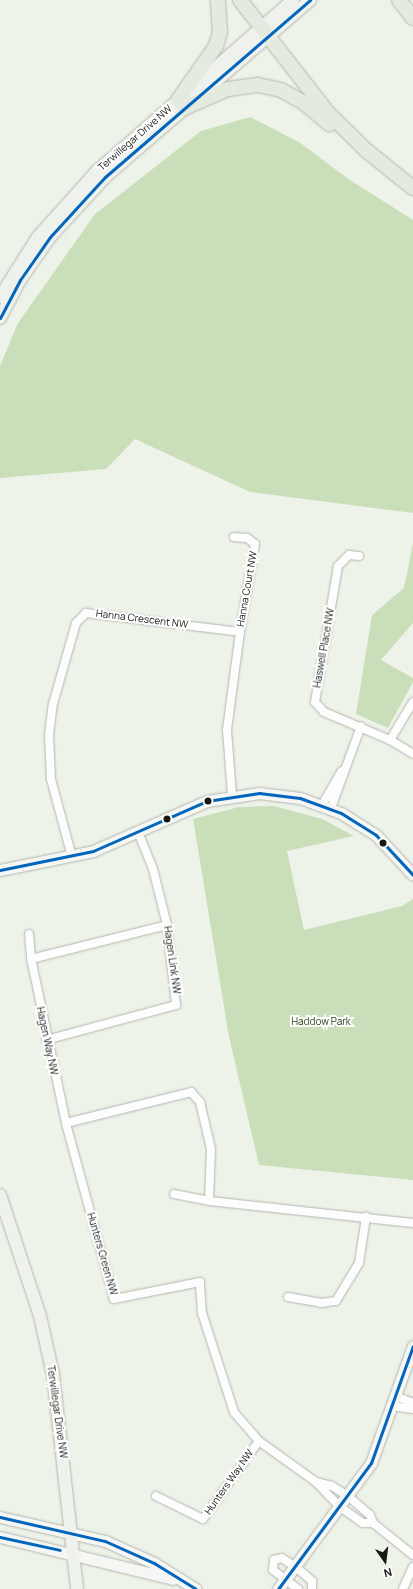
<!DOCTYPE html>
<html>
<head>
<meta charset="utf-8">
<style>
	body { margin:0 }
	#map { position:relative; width:413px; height:1589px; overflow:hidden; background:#eef3e9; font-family:Manrope,sans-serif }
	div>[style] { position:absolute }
	.green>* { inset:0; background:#cadfb9 }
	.roads { filter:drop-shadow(0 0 1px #b3b6af) drop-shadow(0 0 1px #b3b6af) }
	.street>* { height:8px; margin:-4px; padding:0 4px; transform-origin:4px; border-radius:4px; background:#fcfdfc }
	.secondary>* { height:11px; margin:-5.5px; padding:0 5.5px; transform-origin:5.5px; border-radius:5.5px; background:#f6f7f4 }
	.primary>* { height:12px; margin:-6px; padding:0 6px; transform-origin:6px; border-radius:6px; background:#eef1ec }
	.highway>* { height:14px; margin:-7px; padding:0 7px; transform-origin:7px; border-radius:7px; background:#e5eae0 }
	.bus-1>* { height:3px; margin:-1.5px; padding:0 1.5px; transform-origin:1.5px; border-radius:1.5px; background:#0065bd }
	.dots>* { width:11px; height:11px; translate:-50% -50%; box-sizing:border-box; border:2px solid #fff; border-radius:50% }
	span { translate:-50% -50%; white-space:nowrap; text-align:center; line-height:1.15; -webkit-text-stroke:4px #fff; paint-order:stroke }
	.street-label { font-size:10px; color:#161913 }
	.park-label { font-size:10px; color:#263c10 }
	.north { position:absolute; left:365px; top:1541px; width:40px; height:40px; -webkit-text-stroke:3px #fff; paint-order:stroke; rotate:166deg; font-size:11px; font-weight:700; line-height:16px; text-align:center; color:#161913 }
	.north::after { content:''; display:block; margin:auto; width:14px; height:18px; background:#161913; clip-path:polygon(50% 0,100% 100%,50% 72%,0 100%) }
</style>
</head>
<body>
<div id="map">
	<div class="green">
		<i style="clip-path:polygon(250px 117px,299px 142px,347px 178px,413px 220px,413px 513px,250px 492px,135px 439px,106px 469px,0 478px,0 366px,18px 323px,95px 214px,201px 131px)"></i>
		<i style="clip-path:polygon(413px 543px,413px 623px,381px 660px,413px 678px,413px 682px,388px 728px,356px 714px,372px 615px,404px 588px)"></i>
		<i style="clip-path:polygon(274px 806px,322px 819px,354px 836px,287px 851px,304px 930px,402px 906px,413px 899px,413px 1180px,259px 1165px,229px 1037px,193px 819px,239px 807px)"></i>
	</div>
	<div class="roads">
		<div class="street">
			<i style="left:234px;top:537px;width:13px;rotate:4deg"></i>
			<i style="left:247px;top:538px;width:10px;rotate:37deg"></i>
			<i style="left:255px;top:544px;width:89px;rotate:99.7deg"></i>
			<i style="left:359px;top:556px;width:10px;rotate:-174deg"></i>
			<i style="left:349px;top:555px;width:16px;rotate:135deg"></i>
			<i style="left:338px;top:566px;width:138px;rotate:99.6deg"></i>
			<i style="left:315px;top:702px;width:13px;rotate:48deg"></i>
			<i style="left:324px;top:712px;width:72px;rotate:23deg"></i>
			<i style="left:390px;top:740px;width:27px;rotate:31deg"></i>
			<i style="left:390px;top:740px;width:44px;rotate:-58.8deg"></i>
			<i style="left:322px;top:805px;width:39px;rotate:-60deg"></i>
			<i style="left:331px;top:808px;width:87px;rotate:-69.9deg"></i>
			<i style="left:72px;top:857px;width:81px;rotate:-105.1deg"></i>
			<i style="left:51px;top:779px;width:44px;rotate:-92.6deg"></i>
			<i style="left:49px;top:735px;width:31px;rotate:-83deg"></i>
			<i style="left:53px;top:704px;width:84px;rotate:-74.1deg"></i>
			<i style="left:76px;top:623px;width:14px;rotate:-45deg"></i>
			<i style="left:86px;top:613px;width:155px;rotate:7deg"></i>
			<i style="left:240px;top:632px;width:99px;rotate:97.6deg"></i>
			<i style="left:227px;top:730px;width:65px;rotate:85.6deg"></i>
			<i style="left:29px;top:934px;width:25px;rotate:85deg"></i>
			<i style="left:46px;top:1040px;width:135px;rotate:-15.1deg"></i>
			<i style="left:176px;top:1005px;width:81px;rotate:-96.4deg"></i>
			<i style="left:167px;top:925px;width:58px;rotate:-104deg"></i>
			<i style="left:153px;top:869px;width:40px;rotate:-112deg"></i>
			<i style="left:66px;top:1123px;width:168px;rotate:-102deg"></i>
			<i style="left:31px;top:959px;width:140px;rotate:-14deg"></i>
			<i style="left:174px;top:1194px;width:36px;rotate:11deg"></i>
			<i style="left:288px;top:1297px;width:34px;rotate:10deg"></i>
			<i style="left:321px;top:1303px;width:15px;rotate:-8deg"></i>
			<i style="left:336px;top:1301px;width:44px;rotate:-58.8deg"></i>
			<i style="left:359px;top:1263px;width:47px;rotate:-81.3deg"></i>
			<i style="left:395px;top:1396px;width:19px;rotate:21deg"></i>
			<i style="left:392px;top:1406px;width:21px;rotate:8deg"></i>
			<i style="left:316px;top:1482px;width:16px;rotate:14deg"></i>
			<i style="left:332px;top:1486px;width:19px;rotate:32deg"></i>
			<i style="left:348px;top:1496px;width:29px;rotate:41deg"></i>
			<i style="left:370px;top:1515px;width:9px;rotate:69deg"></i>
			<i style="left:373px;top:1523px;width:51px;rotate:38.7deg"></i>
			<i style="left:156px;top:1496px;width:52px;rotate:26.1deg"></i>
			<i style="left:203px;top:1519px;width:96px;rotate:-54.3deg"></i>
			<i style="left:373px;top:1523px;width:10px;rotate:180deg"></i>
			<i style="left:363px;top:1523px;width:28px;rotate:-145deg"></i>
			<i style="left:340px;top:1507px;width:35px;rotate:-134deg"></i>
			<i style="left:316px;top:1482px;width:70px;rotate:-144.3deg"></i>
			<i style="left:259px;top:1441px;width:38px;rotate:-131deg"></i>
			<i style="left:234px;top:1412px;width:104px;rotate:-107.9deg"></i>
			<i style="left:202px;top:1313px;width:31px;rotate:-94deg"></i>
			<i style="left:200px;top:1282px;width:88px;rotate:168.8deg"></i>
			<i style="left:114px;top:1299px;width:182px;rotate:-105.3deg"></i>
			<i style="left:66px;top:1123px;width:129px;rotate:-13.9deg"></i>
			<i style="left:191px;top:1092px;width:13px;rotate:48deg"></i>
			<i style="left:200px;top:1102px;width:48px;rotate:76.8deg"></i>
			<i style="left:211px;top:1149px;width:52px;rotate:92.2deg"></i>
			<i style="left:209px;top:1201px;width:205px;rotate:6.2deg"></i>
			<i style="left:298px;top:1589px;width:31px;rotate:-143deg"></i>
			<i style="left:273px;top:1570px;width:10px;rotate:-84deg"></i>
			<i style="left:274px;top:1560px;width:8px;rotate:-14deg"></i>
			<i style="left:282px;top:1558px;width:18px;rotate:34deg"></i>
			<i style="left:297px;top:1568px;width:20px;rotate:41deg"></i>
			<i style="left:312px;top:1581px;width:8px;rotate:90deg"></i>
			<i style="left:403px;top:1589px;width:24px;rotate:-66deg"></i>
		</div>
		<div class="secondary">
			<i style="left:0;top:870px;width:95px;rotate:-11.5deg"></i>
			<i style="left:93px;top:851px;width:124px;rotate:-23.7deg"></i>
			<i style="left:207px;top:801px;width:53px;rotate:-8.7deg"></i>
			<i style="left:259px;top:793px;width:41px;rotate:7deg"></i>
			<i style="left:300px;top:798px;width:44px;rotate:20.1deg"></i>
			<i style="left:341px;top:813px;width:41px;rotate:32.2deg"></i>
			<i style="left:376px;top:835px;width:54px;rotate:47.2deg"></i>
			<i style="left:0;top:1517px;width:108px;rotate:12.9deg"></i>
			<i style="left:105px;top:1541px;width:54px;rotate:24.2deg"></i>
			<i style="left:154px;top:1563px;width:49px;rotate:31.8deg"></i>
			<i style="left:0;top:1537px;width:178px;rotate:13.6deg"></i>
			<i style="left:278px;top:1589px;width:157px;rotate:-53.6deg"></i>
			<i style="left:371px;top:1463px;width:124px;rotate:-70.3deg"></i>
		</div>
		<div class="primary">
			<i style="left:0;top:297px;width:71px;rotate:-57.7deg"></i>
			<i style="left:38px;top:237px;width:89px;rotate:-48.2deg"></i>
			<i style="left:97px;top:171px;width:260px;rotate:-41.1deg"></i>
			<i style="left:0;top:318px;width:43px;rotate:-62.2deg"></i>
			<i style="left:20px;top:280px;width:52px;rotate:-55.1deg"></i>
			<i style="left:50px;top:237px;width:81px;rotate:-47.5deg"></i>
			<i style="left:105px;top:177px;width:271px;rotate:-40.8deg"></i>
			<i style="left:0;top:1195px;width:127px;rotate:71.7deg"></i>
			<i style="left:40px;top:1316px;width:59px;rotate:77.4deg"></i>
			<i style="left:53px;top:1374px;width:216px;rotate:83.6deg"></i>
		</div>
		<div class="highway">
			<i style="left:240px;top:0;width:143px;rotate:52.1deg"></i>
			<i style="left:328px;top:113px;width:54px;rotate:44.3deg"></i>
			<i style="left:367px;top:151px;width:59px;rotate:38.8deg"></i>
			<i style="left:399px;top:0;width:23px;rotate:52deg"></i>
			<i style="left:178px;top:100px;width:66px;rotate:-54.9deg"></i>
			<i style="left:216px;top:46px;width:15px;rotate:-74deg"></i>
			<i style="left:220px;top:32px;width:32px;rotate:-94deg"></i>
			<i style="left:184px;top:108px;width:48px;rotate:-23.4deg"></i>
			<i style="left:228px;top:89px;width:30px;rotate:-8deg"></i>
			<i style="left:258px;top:85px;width:24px;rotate:12deg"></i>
			<i style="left:281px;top:90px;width:26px;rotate:29deg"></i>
			<i style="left:304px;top:103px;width:33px;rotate:40deg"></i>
		</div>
	</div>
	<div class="bus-1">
		<i style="left:0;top:318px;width:43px;rotate:-62.2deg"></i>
		<i style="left:20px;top:280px;width:52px;rotate:-55.1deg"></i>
		<i style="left:50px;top:237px;width:81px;rotate:-47.5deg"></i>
		<i style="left:105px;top:177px;width:271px;rotate:-40.8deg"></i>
		<i style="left:0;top:870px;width:95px;rotate:-11.5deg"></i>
		<i style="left:93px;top:851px;width:124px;rotate:-23.7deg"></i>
		<i style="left:207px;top:801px;width:53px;rotate:-8.7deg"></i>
		<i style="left:259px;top:793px;width:41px;rotate:7deg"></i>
		<i style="left:300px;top:798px;width:44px;rotate:20.1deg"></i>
		<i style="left:341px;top:813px;width:41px;rotate:32.2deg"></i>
		<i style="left:376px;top:835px;width:54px;rotate:47.2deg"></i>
		<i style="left:0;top:1517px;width:108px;rotate:12.9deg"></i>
		<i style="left:105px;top:1541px;width:54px;rotate:24.2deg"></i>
		<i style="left:154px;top:1563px;width:49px;rotate:31.8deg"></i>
		<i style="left:0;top:1537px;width:61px;rotate:12.2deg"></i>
		<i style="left:278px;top:1589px;width:157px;rotate:-53.6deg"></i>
		<i style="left:371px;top:1463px;width:124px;rotate:-70.3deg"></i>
	</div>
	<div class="dots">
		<i style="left:208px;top:801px;background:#161913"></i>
		<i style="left:167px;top:819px;background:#161913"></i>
		<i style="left:383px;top:843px;background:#161913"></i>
	</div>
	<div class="street-label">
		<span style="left:135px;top:138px;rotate:-41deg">Terwillegar Drive NW</span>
		<span style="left:247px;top:589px;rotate:-80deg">Hanna Court NW</span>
		<span style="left:142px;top:619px;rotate:7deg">Hanna Crescent NW</span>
		<span style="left:324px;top:648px;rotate:-80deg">Haswell Place NW</span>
		<span style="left:172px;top:960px;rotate:82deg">Hagen Link NW</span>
		<span style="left:47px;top:1041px;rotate:78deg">Hagen Way NW</span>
		<span style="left:102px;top:1254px;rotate:74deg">Hunters Green NW</span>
		<span style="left:57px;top:1412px;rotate:82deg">Terwillegar Drive NW</span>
		<span style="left:229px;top:1482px;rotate:-55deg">Hunters Way NW</span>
	</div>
	<div class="park-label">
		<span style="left:321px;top:1022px">Haddow Park</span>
	</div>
	<div class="north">N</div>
</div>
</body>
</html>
